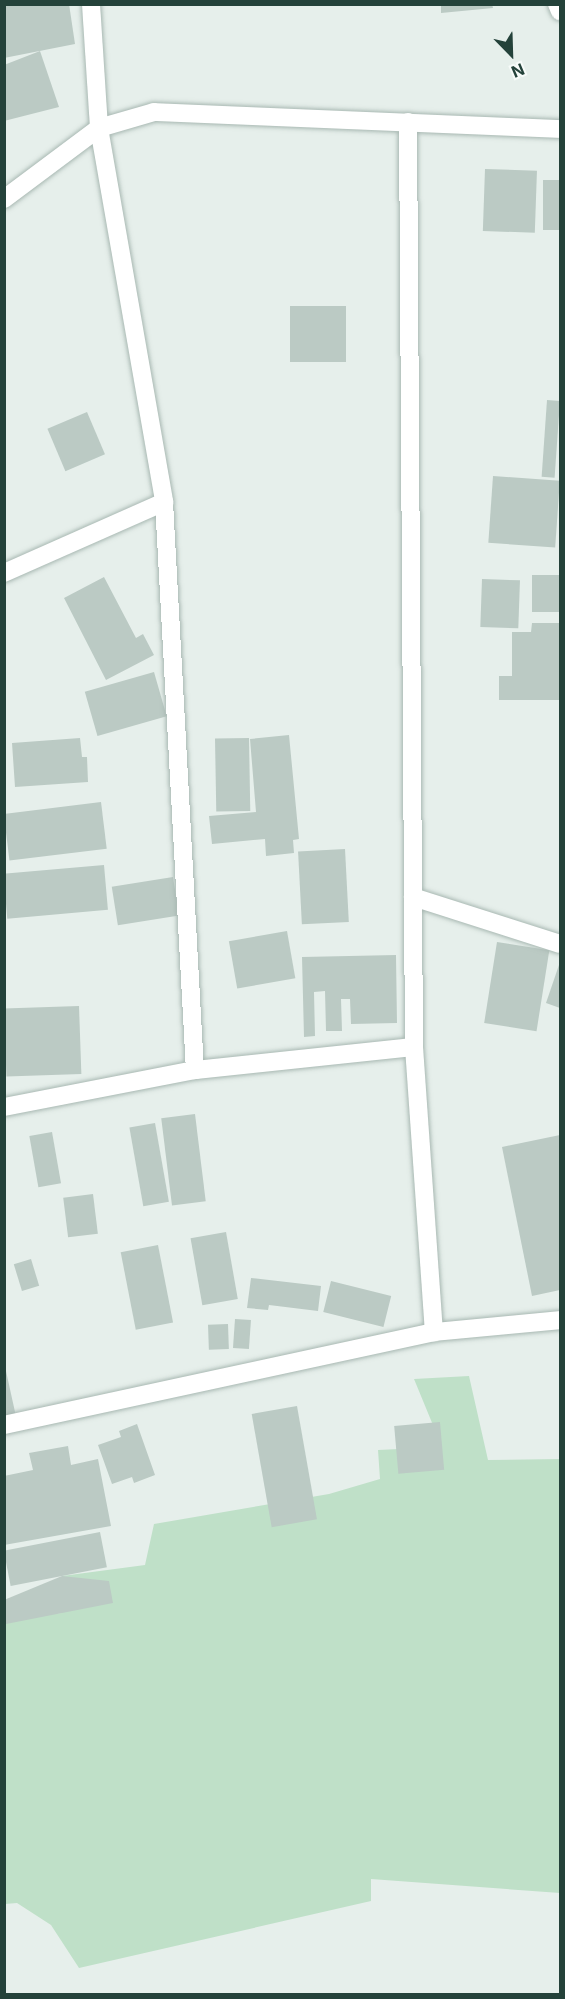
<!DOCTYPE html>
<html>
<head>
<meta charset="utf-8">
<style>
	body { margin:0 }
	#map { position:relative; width:565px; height:1999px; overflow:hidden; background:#e6efeb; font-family:Inter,sans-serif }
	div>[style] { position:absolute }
	.green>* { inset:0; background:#bfe0c8 }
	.building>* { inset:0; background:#bbcac4; transform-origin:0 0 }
	.roads { filter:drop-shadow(0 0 2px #a8b8b2) drop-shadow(0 0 2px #a8b8b2) }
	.street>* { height:18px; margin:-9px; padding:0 9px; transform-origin:9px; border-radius:9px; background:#fff }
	span { translate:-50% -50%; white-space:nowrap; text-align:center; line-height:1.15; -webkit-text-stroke:6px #f7fbf9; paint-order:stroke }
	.frame { position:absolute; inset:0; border:6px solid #24423a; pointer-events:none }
	.north { position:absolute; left:481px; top:24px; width:60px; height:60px; -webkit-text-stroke:4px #f7fbf9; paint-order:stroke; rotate:157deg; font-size:16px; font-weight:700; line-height:24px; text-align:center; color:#24423a }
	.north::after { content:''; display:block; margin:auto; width:21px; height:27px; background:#24423a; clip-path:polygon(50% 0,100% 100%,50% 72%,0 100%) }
</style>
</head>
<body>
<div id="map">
	<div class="green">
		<i style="clip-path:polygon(469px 1376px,488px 1460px,560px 1459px,560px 1893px,371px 1879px,371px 1901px,79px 1968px,51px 1925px,17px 1903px,5px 1904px,5px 1617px,62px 1613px,62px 1576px,145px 1565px,154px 1524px,329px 1494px,380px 1479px,378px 1450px,442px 1447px,414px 1379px)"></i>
	</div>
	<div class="building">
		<i style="clip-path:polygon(4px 4px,69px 4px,75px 44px,4px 58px)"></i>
		<i style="clip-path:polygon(441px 4px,492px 4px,493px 8px,441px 13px)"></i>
		<i style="clip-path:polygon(40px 51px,59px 107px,4px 121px,4px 65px)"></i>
		<i style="left:485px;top:169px;width:52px;height:62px;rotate:2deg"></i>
		<i style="left:543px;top:180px;width:17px;height:50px"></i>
		<i style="left:290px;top:306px;width:56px;height:56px"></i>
		<i style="left:547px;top:400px;width:13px;height:77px;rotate:4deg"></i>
		<i style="left:87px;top:412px;width:46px;height:43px;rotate:67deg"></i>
		<i style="left:493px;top:476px;width:67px;height:67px;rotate:4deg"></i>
		<i style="left:532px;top:575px;width:28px;height:37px"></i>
		<i style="clip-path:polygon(104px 577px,136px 638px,143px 634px,154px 655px,106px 680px,64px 598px)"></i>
		<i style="left:482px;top:579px;width:38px;height:48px;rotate:2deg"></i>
		<i style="clip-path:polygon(532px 623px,560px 623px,560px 700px,499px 700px,499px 676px,512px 676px,512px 632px,531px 632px)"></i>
		<i style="left:154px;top:672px;width:46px;height:72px;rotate:74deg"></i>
		<i style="clip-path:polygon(289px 735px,299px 839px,293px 840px,294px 853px,266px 856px,265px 839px,212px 844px,209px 816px,256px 812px,250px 739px)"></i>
		<i style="clip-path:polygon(80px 738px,82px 757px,87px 757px,88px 782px,15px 787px,12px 743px)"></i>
		<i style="left:249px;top:738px;width:73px;height:34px;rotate:89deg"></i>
		<i style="left:101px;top:802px;width:47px;height:98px;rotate:83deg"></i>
		<i style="left:345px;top:849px;width:73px;height:47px;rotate:87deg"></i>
		<i style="left:104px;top:865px;width:45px;height:101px;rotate:85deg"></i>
		<i style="left:173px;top:877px;width:39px;height:62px;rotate:81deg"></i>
		<i style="left:287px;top:931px;width:48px;height:59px;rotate:80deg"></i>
		<i style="left:497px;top:942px;width:53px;height:82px;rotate:9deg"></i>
		<i style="clip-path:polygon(396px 955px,397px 1023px,351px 1024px,350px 999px,341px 999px,342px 1031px,326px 1031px,325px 991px,314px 992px,315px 1036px,304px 1037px,302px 957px)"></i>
		<i style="clip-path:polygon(560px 962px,560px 1008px,546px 1003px)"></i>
		<i style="left:79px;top:1006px;width:68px;height:75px;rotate:88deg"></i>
		<i style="left:195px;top:1114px;width:88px;height:34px;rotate:83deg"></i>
		<i style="left:155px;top:1123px;width:80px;height:26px;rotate:80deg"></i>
		<i style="left:52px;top:1132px;width:52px;height:23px;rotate:80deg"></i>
		<i style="clip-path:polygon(560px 1135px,560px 1290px,532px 1296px,502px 1147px)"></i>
		<i style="left:93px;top:1194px;width:40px;height:30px;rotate:83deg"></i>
		<i style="left:226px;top:1232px;width:68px;height:36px;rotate:80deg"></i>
		<i style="left:158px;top:1245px;width:79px;height:38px;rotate:79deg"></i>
		<i style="left:31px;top:1259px;width:28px;height:18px;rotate:73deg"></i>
		<i style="clip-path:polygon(251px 1278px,321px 1286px,318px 1311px,269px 1305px,268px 1310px,247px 1308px)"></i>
		<i style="left:331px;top:1281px;width:62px;height:32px;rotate:14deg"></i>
		<i style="left:235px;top:1319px;width:16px;height:29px;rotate:4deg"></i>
		<i style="left:228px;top:1324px;width:25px;height:20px;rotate:88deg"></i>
		<i style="clip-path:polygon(4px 1362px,17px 1421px,4px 1423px)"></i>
		<i style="left:297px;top:1406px;width:115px;height:46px;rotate:80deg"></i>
		<i style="left:440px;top:1422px;width:48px;height:46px;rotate:85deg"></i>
		<i style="clip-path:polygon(137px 1424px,155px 1475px,134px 1483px,132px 1477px,112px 1484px,98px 1445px,121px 1437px,119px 1431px)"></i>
		<i style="clip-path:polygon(68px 1446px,71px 1465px,98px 1459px,111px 1526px,4px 1545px,4px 1476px,33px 1470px,29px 1453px)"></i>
		<i style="left:100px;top:1532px;width:36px;height:98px;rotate:79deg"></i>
		<i style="clip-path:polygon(62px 1576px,109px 1581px,113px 1603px,6px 1624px,4px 1600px)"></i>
	</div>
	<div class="roads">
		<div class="street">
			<i style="left:91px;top:4px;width:124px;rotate:86.3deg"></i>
			<i style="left:99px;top:128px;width:380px;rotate:80.1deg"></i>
			<i style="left:164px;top:502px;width:569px;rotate:86.88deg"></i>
			<i style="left:557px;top:4px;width:8px;rotate:67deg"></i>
			<i style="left:408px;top:122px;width:925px;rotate:89.63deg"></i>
			<i style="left:414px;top:1047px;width:286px;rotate:86deg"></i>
			<i style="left:4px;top:199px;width:119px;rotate:-36.8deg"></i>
			<i style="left:99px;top:128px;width:57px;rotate:-16.2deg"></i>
			<i style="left:154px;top:112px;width:406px;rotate:2.4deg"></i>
			<i style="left:4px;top:573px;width:175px;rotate:-23.9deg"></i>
			<i style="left:413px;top:897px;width:154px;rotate:17.7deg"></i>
			<i style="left:4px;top:1107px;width:195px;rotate:-11deg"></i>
			<i style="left:195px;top:1070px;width:220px;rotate:-6deg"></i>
			<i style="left:4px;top:1425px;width:440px;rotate:-12.2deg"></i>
			<i style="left:434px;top:1332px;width:127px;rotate:-5.4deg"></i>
		</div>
	</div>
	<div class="frame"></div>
	<div class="north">N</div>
</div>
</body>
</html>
